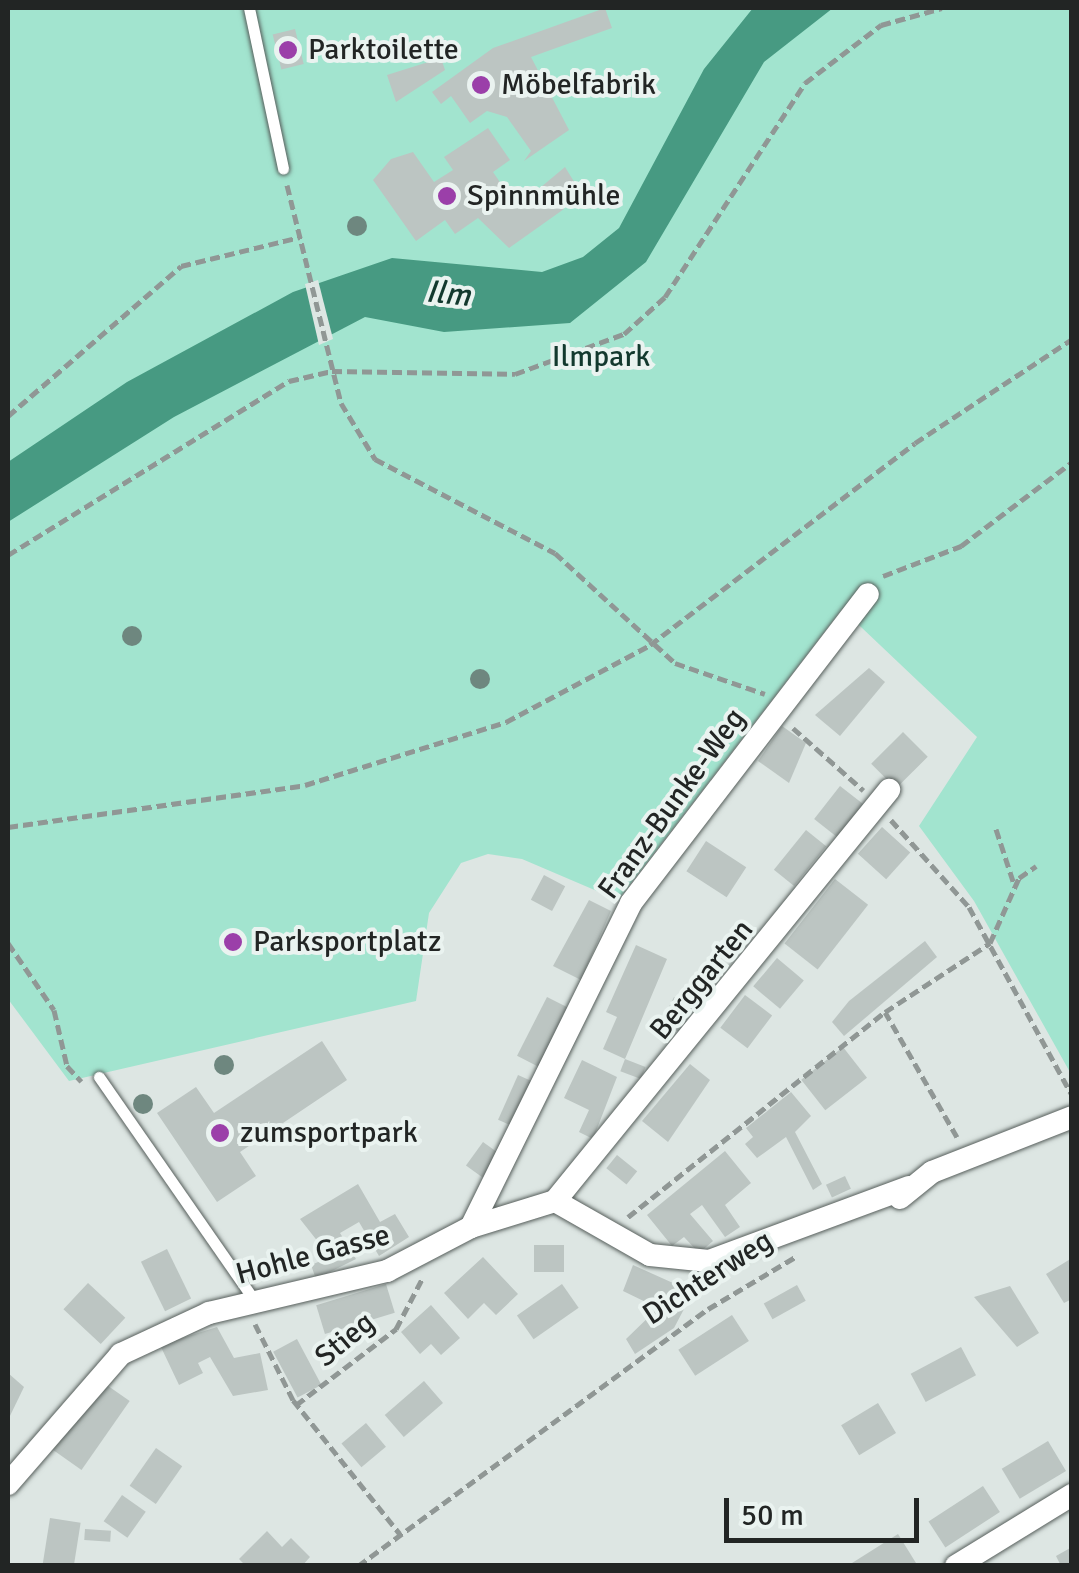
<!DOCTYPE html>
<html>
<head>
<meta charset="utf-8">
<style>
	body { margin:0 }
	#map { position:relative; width:1079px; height:1573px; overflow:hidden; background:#dde6e3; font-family:Signika,sans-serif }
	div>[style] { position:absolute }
	.green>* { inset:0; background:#a2e4cf }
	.water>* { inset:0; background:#479a82 }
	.pier>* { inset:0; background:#dde6e3 }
	.building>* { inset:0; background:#bcc5c2; transform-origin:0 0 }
	.path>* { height:5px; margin-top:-2.5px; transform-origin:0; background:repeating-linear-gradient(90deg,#909795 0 10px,transparent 0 15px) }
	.roads { filter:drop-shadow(0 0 2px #565e5b) drop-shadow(0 0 2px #565e5b) }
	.lane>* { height:11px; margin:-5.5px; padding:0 5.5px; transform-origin:5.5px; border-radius:5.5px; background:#fff }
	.street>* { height:22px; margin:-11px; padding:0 11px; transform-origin:11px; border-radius:11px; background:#fff }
	.trees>* { width:20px; height:20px; margin:-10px; border-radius:50%; background:#6e877f }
	.dots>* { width:28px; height:28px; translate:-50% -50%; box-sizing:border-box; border:5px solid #eaf3f0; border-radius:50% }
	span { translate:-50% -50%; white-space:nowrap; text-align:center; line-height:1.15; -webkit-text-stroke:8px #eaf3f0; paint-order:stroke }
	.poi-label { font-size:30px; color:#222524 }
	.left { translate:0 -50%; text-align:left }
	.park-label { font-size:30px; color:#13392e }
	.street-label { font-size:30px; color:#222524 }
	.water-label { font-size:32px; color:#12392e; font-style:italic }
	.frame { position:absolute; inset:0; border:10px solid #222524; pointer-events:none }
	.scale { position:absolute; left:724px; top:1498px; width:195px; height:45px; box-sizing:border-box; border:5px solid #222524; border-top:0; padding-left:12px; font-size:30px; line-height:35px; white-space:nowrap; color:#222524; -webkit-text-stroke:8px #eaf3f0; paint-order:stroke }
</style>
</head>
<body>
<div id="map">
	<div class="green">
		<i style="clip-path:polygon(8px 8px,1071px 8px,1071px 1074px,974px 901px,919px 826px,977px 737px,842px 609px,618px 900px,522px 859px,488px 854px,461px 863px,429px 913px,416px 1001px,69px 1081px,8px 999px)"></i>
	</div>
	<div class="water">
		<i style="clip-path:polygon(753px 8px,833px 8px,764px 62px,646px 262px,570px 323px,444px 332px,365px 317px,174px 417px,8px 522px,8px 462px,127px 382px,293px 292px,392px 258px,542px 272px,583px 257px,619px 228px,704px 69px)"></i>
	</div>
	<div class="pier">
		<i style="clip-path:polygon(318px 280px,333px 339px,319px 345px,305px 284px)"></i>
	</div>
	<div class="building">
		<i style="clip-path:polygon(605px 8px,612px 28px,531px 57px,569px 130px,524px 161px,531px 151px,507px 117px,487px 111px,470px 123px,451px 96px,441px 104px,432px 92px,493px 48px)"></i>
		<i style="left:295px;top:29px;width:36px;height:23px;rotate:76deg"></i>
		<i style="clip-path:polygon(441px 58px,445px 70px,396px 102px,387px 75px)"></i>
		<i style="clip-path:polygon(488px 128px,510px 160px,493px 172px,517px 207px,565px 167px,578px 188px,560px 202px,564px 209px,509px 248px,478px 218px,455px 234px,445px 220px,416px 241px,373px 180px,391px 159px,413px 152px,434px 182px,453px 170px,444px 157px)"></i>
		<i style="clip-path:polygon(869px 668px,885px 682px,840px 736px,815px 715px)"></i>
		<i style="clip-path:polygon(782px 726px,806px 743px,789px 783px,758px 761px)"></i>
		<i style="left:903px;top:732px;width:35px;height:45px;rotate:45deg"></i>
		<i style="left:840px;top:786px;width:33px;height:42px;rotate:38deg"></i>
		<i style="left:882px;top:827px;width:38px;height:36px;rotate:42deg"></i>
		<i style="left:806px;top:830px;width:26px;height:51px;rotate:39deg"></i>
		<i style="left:706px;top:841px;width:48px;height:36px;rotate:33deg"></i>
		<i style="left:544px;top:875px;width:24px;height:28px;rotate:28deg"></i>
		<i style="left:835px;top:879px;width:42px;height:82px;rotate:38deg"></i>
		<i style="clip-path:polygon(589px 900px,611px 911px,581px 980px,553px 966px)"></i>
		<i style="clip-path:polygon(925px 941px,937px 957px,844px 1036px,832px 1022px,849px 1001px)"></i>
		<i style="clip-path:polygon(636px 945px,667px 959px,625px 1059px,603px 1049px,617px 1017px,606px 1012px)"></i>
		<i style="left:777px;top:958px;width:35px;height:37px;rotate:40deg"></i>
		<i style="left:745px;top:995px;width:34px;height:41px;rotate:37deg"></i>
		<i style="left:547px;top:997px;width:30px;height:66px;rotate:27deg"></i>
		<i style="left:674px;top:997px;width:22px;height:29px;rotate:27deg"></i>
		<i style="clip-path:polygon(322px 1041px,347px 1080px,240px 1152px,256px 1176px,217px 1202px,157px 1113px,196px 1087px,214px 1113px)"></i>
		<i style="left:843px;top:1047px;width:39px;height:53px;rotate:52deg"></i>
		<i style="left:625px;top:1059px;width:22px;height:13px;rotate:21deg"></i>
		<i style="clip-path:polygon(582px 1060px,617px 1077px,593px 1139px,579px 1132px,589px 1110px,564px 1098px)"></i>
		<i style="clip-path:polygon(690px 1064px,710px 1080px,668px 1142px,642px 1121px)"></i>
		<i style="left:518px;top:1075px;width:24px;height:49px;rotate:24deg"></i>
		<i style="clip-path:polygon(791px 1092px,811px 1116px,795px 1132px,822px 1184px,813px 1190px,786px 1137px,757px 1158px,745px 1144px,753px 1137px,746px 1128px)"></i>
		<i style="left:483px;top:1142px;width:24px;height:29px;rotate:36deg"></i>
		<i style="clip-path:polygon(725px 1151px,751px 1183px,725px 1205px,740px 1227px,725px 1237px,702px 1205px,690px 1214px,713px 1241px,699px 1253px,684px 1237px,672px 1246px,647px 1215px)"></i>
		<i style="left:617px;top:1155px;width:26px;height:17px;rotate:39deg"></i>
		<i style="left:845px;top:1176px;width:14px;height:21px;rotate:65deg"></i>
		<i style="clip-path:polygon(358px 1184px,380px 1222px,395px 1214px,409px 1237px,379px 1256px,359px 1222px,340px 1233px,356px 1259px,316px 1279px,311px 1265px,330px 1257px,300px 1219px)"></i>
		<i style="left:534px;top:1245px;width:30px;height:27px"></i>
		<i style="left:167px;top:1249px;width:55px;height:29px;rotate:64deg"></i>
		<i style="clip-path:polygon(483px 1257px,518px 1294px,496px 1315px,484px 1303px,468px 1319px,444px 1293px)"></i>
		<i style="clip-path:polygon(1072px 1258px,1072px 1299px,1064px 1303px,1046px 1274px)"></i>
		<i style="clip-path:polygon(633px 1265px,693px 1292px,674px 1328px,635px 1354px,626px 1339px,658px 1308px,623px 1291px)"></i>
		<i style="left:88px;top:1283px;width:51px;height:36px;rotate:43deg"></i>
		<i style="left:386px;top:1284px;width:30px;height:73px;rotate:73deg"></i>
		<i style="left:562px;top:1284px;width:29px;height:55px;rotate:55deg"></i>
		<i style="left:797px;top:1285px;width:18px;height:38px;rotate:61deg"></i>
		<i style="clip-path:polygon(1010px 1286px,1039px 1333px,1017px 1347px,974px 1297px)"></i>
		<i style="clip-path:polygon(431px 1305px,460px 1338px,441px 1355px,431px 1344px,420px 1354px,401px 1332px)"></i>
		<i style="left:732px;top:1315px;width:31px;height:64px;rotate:57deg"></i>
		<i style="clip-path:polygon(217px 1327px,234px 1358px,260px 1353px,268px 1390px,233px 1396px,210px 1357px,198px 1363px,203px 1373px,179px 1385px,160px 1345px)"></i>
		<i style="left:297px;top:1339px;width:52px;height:27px;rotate:62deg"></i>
		<i style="left:961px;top:1347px;width:32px;height:57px;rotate:62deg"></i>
		<i style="clip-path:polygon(8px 1373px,24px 1387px,8px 1420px)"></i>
		<i style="left:101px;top:1381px;width:35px;height:84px;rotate:35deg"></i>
		<i style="left:424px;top:1381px;width:29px;height:52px;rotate:49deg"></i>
		<i style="left:878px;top:1403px;width:35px;height:43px;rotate:59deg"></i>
		<i style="left:366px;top:1423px;width:31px;height:32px;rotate:50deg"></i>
		<i style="left:1048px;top:1441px;width:35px;height:54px;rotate:59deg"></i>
		<i style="left:156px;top:1448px;width:32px;height:46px;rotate:35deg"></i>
		<i style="left:983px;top:1486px;width:31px;height:65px;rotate:57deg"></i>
		<i style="left:122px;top:1495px;width:29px;height:32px;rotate:35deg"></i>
		<i style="left:50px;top:1518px;width:31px;height:49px;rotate:9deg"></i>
		<i style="left:85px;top:1529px;width:26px;height:11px;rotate:4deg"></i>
		<i style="clip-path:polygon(267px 1531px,282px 1547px,291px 1538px,310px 1557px,302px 1566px,246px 1566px,239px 1559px)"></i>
		<i style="clip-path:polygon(898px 1534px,916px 1563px,854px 1566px,852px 1563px)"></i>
		<i style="clip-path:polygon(1072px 1547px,1072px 1566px,1061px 1566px,1056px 1556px)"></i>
	</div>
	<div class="path">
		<i style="left:287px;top:185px;width:225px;rotate:76.1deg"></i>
		<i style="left:341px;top:403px;width:66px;rotate:58.7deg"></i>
		<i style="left:375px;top:459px;width:203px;rotate:27.6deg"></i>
		<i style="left:555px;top:553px;width:163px;rotate:42.5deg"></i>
		<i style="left:675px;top:663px;width:95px;rotate:19deg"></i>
		<i style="left:8px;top:416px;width:229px;rotate:-40.9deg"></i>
		<i style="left:181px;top:266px;width:122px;rotate:-13.7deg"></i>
		<i style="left:8px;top:555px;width:331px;rotate:-31.8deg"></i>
		<i style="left:289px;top:381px;width:44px;rotate:-13.1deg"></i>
		<i style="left:332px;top:371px;width:183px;rotate:0.9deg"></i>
		<i style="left:515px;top:374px;width:116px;rotate:-20.2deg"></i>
		<i style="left:624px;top:334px;width:55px;rotate:-42.1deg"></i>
		<i style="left:665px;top:297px;width:256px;rotate:-56.8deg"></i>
		<i style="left:805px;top:83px;width:96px;rotate:-37.3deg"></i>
		<i style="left:881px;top:25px;width:63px;rotate:-15.6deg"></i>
		<i style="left:883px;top:576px;width:84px;rotate:-21deg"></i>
		<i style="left:961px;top:546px;width:139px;rotate:-37.1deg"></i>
		<i style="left:793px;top:728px;width:94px;rotate:41.5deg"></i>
		<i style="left:891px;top:820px;width:117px;rotate:48.1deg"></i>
		<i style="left:969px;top:907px;width:212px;rotate:61.3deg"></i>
		<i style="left:8px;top:827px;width:300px;rotate:-8deg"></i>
		<i style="left:305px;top:785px;width:211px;rotate:-17.4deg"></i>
		<i style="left:506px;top:722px;width:163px;rotate:-28.1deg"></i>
		<i style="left:650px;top:645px;width:333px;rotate:-37.3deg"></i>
		<i style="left:915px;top:443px;width:188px;rotate:-33.5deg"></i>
		<i style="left:996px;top:829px;width:61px;rotate:71.9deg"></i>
		<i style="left:8px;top:943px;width:81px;rotate:55.5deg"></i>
		<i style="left:54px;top:1010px;width:57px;rotate:76.9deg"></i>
		<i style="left:67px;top:1066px;width:21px;rotate:47deg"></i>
		<i style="left:957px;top:1137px;width:144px;rotate:-119.9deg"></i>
		<i style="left:885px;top:1012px;width:126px;rotate:-33.3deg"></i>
		<i style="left:990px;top:943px;width:71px;rotate:-66deg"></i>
		<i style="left:1019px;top:878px;width:21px;rotate:-35deg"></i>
		<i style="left:628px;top:1217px;width:329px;rotate:-38.6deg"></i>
		<i style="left:255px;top:1324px;width:85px;rotate:63.4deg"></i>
		<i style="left:293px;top:1400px;width:171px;rotate:51.4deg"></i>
		<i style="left:296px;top:1405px;width:126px;rotate:-37.2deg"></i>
		<i style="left:396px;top:1329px;width:56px;rotate:-62.5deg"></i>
		<i style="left:358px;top:1566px;width:434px;rotate:-36.3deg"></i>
		<i style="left:708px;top:1309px;width:104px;rotate:-30.8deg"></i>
	</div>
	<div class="roads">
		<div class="lane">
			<i style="left:249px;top:8px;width:164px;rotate:78deg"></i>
			<i style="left:99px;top:1077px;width:277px;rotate:55.2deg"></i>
		</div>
		<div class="street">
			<i style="left:900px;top:1198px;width:41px;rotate:-39.1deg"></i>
			<i style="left:932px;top:1172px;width:150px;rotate:-21.4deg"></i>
			<i style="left:555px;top:1201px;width:530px;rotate:-50.9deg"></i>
			<i style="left:471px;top:1227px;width:361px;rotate:-63.7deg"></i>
			<i style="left:631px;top:903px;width:389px;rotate:-52.5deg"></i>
			<i style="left:8px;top:1484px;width:172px;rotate:-49deg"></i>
			<i style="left:121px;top:1354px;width:97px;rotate:-25deg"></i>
			<i style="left:209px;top:1313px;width:183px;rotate:-13.3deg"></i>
			<i style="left:387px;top:1271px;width:95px;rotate:-27.6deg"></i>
			<i style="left:471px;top:1227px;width:88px;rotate:-17.2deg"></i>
			<i style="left:555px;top:1201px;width:109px;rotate:29.6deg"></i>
			<i style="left:650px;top:1255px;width:59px;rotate:5.8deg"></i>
			<i style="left:709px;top:1261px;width:213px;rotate:-20.3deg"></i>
			<i style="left:956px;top:1566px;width:136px;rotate:-31.5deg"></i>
		</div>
	</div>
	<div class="trees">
		<i style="left:357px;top:226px"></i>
		<i style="left:132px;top:636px"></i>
		<i style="left:480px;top:679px"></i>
		<i style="left:224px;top:1065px"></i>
		<i style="left:143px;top:1104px"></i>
	</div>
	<div class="dots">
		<i style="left:288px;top:50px;background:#9b3fa9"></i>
		<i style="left:481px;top:85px;background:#9b3fa9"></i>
		<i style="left:447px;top:196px;background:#9b3fa9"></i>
		<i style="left:233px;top:942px;background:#9b3fa9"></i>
		<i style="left:220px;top:1133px;background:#9b3fa9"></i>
	</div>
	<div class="poi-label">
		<span class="left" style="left:308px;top:50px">Parktoilette</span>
		<span class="left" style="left:501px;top:85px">Möbelfabrik</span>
		<span class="left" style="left:467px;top:196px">Spinnmühle</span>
		<span class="left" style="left:253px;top:942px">Parksportplatz</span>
		<span class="left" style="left:240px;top:1133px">zumsportpark</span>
	</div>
	<div class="park-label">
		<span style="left:601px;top:357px">Ilmpark</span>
	</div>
	<div class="street-label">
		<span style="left:672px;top:804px;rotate:-54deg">Franz-Bunke-Weg</span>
		<span style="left:702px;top:980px;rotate:-51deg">Berggarten</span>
		<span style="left:313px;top:1255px;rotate:-15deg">Hohle Gasse</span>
		<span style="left:708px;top:1278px;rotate:-33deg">Dichterweg</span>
		<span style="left:345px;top:1340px;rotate:-40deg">Stieg</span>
	</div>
	<div class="water-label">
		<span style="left:448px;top:294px;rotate:6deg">Ilm</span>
	</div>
	<div class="frame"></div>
	<div class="scale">50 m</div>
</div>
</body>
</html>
